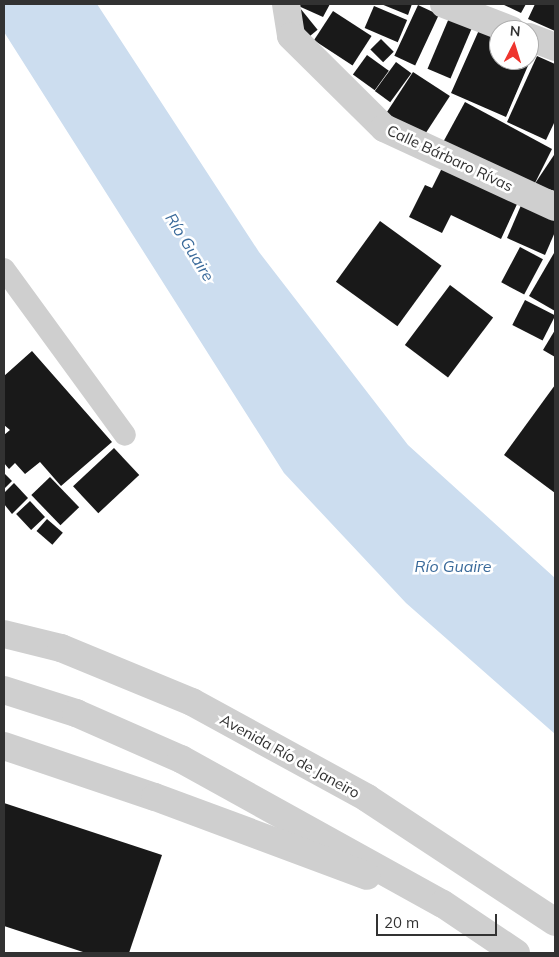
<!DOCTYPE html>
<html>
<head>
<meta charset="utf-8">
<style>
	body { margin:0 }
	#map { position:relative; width:559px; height:957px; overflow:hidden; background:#fff; font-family:Mulish,sans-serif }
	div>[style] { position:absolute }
	.water>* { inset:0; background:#ccddef }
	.building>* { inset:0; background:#191919; transform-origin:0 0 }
	.service>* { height:22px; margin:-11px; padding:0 11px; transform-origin:11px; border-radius:11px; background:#cfcfcf }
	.minor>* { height:28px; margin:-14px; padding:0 14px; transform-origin:14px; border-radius:14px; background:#cfcfcf }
	.tertiary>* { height:28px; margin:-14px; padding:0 14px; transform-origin:14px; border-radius:14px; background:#cfcfcf }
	span { translate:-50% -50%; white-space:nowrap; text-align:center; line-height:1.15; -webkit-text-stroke:5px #fff; paint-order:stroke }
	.street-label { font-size:15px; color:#323232 }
	.water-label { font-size:16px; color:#3a6a9a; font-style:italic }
	.frame { position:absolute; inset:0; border:5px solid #323232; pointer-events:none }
	.north { position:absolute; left:489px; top:20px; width:50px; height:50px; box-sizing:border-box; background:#fff; border:1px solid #adadad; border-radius:50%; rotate:5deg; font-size:14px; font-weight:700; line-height:20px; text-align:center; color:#323232 }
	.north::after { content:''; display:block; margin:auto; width:18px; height:22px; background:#ee352e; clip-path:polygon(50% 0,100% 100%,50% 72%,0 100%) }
	.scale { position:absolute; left:376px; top:914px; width:121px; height:22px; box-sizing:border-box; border:2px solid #323232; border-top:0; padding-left:6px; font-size:15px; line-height:18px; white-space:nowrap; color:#323232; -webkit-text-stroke:4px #fff; paint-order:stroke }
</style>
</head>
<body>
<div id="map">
	<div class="water">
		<i style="clip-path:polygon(4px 4px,97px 4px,259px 252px,408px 445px,555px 578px,555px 734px,406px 603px,284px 473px,4px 32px)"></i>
	</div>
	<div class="building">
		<i style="clip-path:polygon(294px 4px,330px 4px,323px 17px)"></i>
		<i style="clip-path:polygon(381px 4px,412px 4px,408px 15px)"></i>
		<i style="clip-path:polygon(502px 4px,526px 4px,521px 13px)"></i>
		<i style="clip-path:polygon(535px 4px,555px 4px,555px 31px,528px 19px)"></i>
		<i style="left:418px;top:5px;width:23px;height:56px;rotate:25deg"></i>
		<i style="left:374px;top:6px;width:36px;height:24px;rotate:23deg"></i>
		<i style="left:300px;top:8px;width:28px;height:11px;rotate:51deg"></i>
		<i style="left:333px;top:11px;width:46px;height:35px;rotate:33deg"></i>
		<i style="left:449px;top:18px;width:25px;height:55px;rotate:23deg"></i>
		<i style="clip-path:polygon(479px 30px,499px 39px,499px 60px,529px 60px,529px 52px,533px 54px,506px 117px,451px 93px)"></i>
		<i style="left:381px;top:39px;width:18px;height:15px;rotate:45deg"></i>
		<i style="left:367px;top:55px;width:27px;height:24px;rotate:36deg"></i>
		<i style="clip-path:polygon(537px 56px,555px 64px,555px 121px,546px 140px,507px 122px)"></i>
		<i style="left:396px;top:62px;width:19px;height:36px;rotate:36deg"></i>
		<i style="left:413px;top:72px;width:44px;height:49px;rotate:33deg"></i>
		<i style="clip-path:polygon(465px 102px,552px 149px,534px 185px,441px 146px)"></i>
		<i style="clip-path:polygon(554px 155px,555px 191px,534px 185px)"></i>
		<i style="clip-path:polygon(443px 166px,518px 202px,501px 239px,451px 215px,442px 233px,409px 217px,425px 185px,432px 188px)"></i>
		<i style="clip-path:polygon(522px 203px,555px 217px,555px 232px,545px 255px,507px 238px)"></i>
		<i style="left:380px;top:221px;width:76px;height:75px;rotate:36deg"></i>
		<i style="left:520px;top:247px;width:26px;height:40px;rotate:28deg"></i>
		<i style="clip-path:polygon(554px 253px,555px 254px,555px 311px,529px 296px)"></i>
		<i style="left:450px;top:285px;width:54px;height:75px;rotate:37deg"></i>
		<i style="left:525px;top:300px;width:34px;height:28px;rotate:27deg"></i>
		<i style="clip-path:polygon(555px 330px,555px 357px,543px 350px)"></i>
		<i style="clip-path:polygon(32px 351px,112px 442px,61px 486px,40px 462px,25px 474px,15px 463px,9px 469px,4px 463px,4px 435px,10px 430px,4px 425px,4px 376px)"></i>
		<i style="clip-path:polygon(555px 385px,555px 493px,504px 455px)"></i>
		<i style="left:114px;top:448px;width:37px;height:56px;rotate:47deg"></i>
		<i style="clip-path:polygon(4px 473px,12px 481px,4px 489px)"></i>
		<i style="left:50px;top:477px;width:42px;height:26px;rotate:46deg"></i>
		<i style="clip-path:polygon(14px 483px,28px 498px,12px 514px,4px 504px,4px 493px)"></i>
		<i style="left:30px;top:501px;width:22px;height:19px;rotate:47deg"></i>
		<i style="left:47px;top:519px;width:21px;height:16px;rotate:41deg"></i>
		<i style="clip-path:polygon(4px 803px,162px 855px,129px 953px,86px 953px,4px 926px)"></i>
	</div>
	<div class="service">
		<i style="left:4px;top:269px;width:205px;rotate:53.9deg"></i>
	</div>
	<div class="minor">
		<i style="left:286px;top:4px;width:32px;rotate:81deg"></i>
		<i style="left:291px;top:36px;width:131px;rotate:44.7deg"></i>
		<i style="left:384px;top:128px;width:188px;rotate:24.8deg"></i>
		<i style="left:444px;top:4px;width:72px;rotate:21.2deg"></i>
		<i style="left:529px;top:37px;width:28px;rotate:21deg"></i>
	</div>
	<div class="tertiary">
		<i style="left:4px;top:634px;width:59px;rotate:13.8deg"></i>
		<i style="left:61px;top:648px;width:142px;rotate:22.4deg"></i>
		<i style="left:192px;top:702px;width:200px;rotate:28.7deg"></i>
		<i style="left:367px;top:798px;width:225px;rotate:33.4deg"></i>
		<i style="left:4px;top:690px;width:76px;rotate:17.7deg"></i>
		<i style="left:76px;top:713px;width:115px;rotate:23.7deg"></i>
		<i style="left:181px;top:759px;width:299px;rotate:29deg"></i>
		<i style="left:443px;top:904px;width:88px;rotate:33.9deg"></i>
		<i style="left:4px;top:746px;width:159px;rotate:18.7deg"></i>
		<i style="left:155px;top:797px;width:226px;rotate:20.4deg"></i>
	</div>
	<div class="street-label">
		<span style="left:450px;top:158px;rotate:25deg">Calle Bárbaro Rívas</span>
		<span style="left:290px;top:756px;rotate:29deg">Avenida Río de Janeiro</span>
	</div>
	<div class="water-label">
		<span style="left:190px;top:247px;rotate:58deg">Río Guaire</span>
		<span style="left:453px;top:566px">Río Guaire</span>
	</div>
	<div class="frame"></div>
	<div class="north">N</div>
	<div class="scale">20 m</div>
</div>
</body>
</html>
